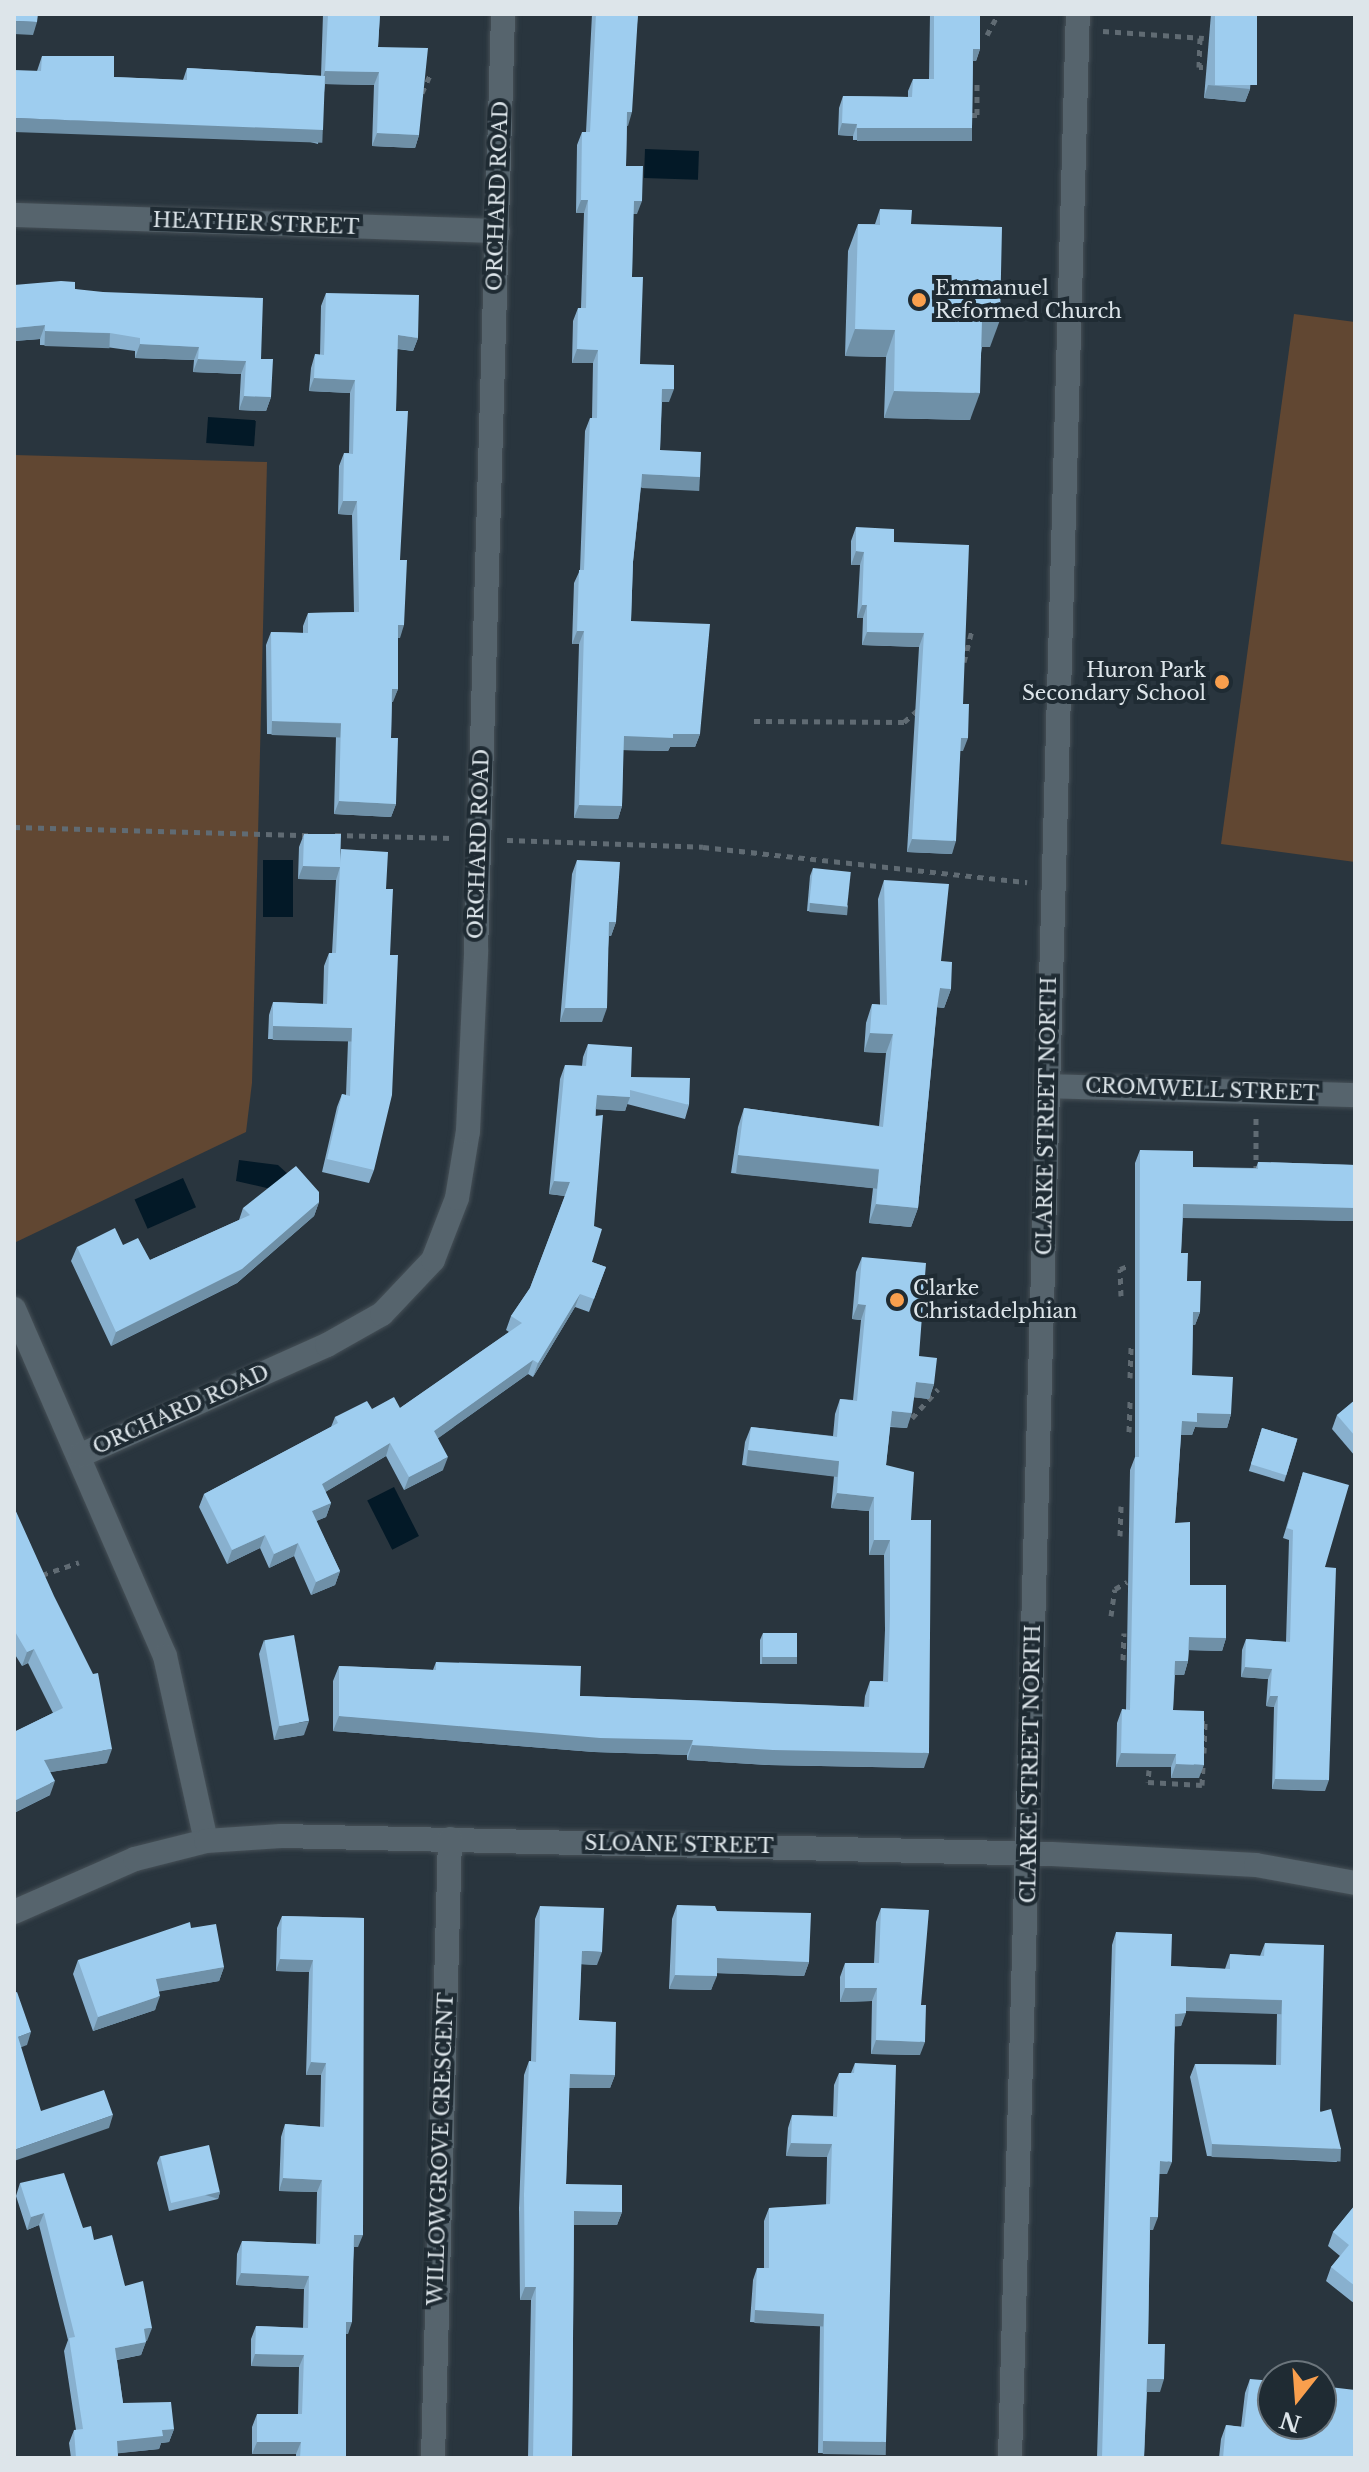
<!DOCTYPE html>
<html>
<head>
<meta charset="utf-8">
<style>
	body { margin:0 }
	#map { position:relative; width:1369px; height:2472px; overflow:hidden; background:#29353e; font-family:"Libre Baskerville",serif }
	div>[style] { position:absolute }
	.green>* { inset:0; background:#614732 }
	.water>* { inset:0; background:#031927; transform-origin:0 0 }
	.path>* { height:5px; margin-top:-2.5px; transform-origin:0; background:repeating-linear-gradient(90deg,#606b73 0 6px,transparent 0 12px) }
	.roads { filter:drop-shadow(0 0 2px #465057) drop-shadow(0 0 2px #465057) }
	.street>* { height:24px; margin:-12px; padding:0 12px; transform-origin:12px; border-radius:12px; background:#56646d }
	.wall>* { inset:0; background:#88b0ce; transform-origin:0 0 }
	.shaded-wall>* { inset:0; background:#6f90a7; transform-origin:0 0 }
	.building>* { inset:0; background:#9ecdef; transform-origin:0 0 }
	.dots>* { width:22px; height:22px; translate:-50% -50%; box-sizing:border-box; border:4px solid #1f2b33; border-radius:50% }
	span { translate:-50% -50%; white-space:nowrap; text-align:center; line-height:1.15; -webkit-text-stroke:8px #1f2b33; paint-order:stroke }
	.street-label { font-size:20px; color:#dde5ea }
	.poi-label { font-size:20px; color:#dde5ea }
	.left { translate:0 -50%; text-align:left }
	.right { translate:-100% -50%; text-align:right }
	.frame { position:absolute; inset:0; border:16px solid #dde5ea; pointer-events:none }
	.north { position:absolute; left:1257px; top:2360px; width:80px; height:80px; box-sizing:border-box; background:#1f2b33; border:2px solid #6b757c; border-radius:50%; rotate:197deg; font-size:22px; font-weight:700; line-height:32px; text-align:center; color:#dde5ea }
	.north::after { content:''; display:block; margin:auto; width:28px; height:36px; background:#f99f4d; clip-path:polygon(50% 0,100% 100%,50% 72%,0 100%) }
</style>
</head>
<body>
<div id="map">
	<div class="green">
		<i style="clip-path:polygon(1294px 314px,1355px 322px,1355px 862px,1221px 844px)"></i>
		<i style="clip-path:polygon(14px 455px,267px 462px,252px 1083px,246px 1132px,14px 1243px)"></i>
	</div>
	<div class="water">
		<i style="left:645px;top:149px;width:54px;height:29px;rotate:2deg"></i>
		<i style="left:208px;top:417px;width:48px;height:26px;rotate:4deg"></i>
		<i style="left:263px;top:860px;width:30px;height:57px"></i>
		<i style="clip-path:polygon(239px 1160px,278px 1165px,290px 1176px,271px 1189px,236px 1181px)"></i>
		<i style="left:183px;top:1178px;width:32px;height:53px;rotate:66deg"></i>
		<i style="left:394px;top:1487px;width:55px;height:30px;rotate:63deg"></i>
	</div>
	<div class="path">
		<i style="left:1103px;top:31px;width:101px;rotate:4deg"></i>
		<i style="left:987px;top:35px;width:24px;rotate:-62deg"></i>
		<i style="left:1200px;top:38px;width:29px;rotate:92deg"></i>
		<i style="left:1199px;top:67px;width:4px"></i>
		<i style="left:422px;top:93px;width:20px;rotate:-66deg"></i>
		<i style="left:972px;top:115px;width:5px"></i>
		<i style="left:977px;top:115px;width:32px;rotate:-90deg"></i>
		<i style="left:964px;top:662px;width:34px;rotate:-76deg"></i>
		<i style="left:754px;top:721px;width:150px;rotate:0.4deg"></i>
		<i style="left:904px;top:722px;width:20px;rotate:-41deg"></i>
		<i style="left:14px;top:827px;width:295px;rotate:1.6deg"></i>
		<i style="left:335px;top:835px;width:118px;rotate:1.5deg"></i>
		<i style="left:507px;top:840px;width:196px;rotate:2deg"></i>
		<i style="left:703px;top:847px;width:326px;rotate:6.2deg"></i>
		<i style="left:1256px;top:1172px;width:54px;rotate:-90deg"></i>
		<i style="left:1121px;top:1296px;width:27px;rotate:-92deg"></i>
		<i style="left:1120px;top:1269px;width:9px;rotate:-21deg"></i>
		<i style="left:1130px;top:1378px;width:35px;rotate:-88deg"></i>
		<i style="left:912px;top:1418px;width:39px;rotate:-48deg"></i>
		<i style="left:1129px;top:1432px;width:34px;rotate:-88deg"></i>
		<i style="left:1120px;top:1536px;width:30px;rotate:-88deg"></i>
		<i style="left:42px;top:1575px;width:39px;rotate:-19deg"></i>
		<i style="left:1111px;top:1616px;width:27px;rotate:-82deg"></i>
		<i style="left:1115px;top:1589px;width:14px;rotate:-30deg"></i>
		<i style="left:1123px;top:1660px;width:27px;rotate:-88deg"></i>
		<i style="left:1201px;top:1723px;width:4px"></i>
		<i style="left:1205px;top:1723px;width:30px;rotate:92deg"></i>
		<i style="left:1149px;top:1770px;width:12px;rotate:95deg"></i>
		<i style="left:1148px;top:1782px;width:54px;rotate:3.2deg"></i>
		<i style="left:1202px;top:1785px;width:22px;rotate:-87deg"></i>
	</div>
	<div class="roads">
		<div class="street">
			<i style="left:14px;top:215px;width:484px;rotate:1.9deg"></i>
			<i style="left:1048px;top:1086px;width:307px;rotate:1.7deg"></i>
			<i style="left:14px;top:1309px;width:378px;rotate:66.5deg"></i>
			<i style="left:165px;top:1656px;width:189px;rotate:77.5deg"></i>
			<i style="left:81px;top:1455px;width:269px;rotate:-24.1deg"></i>
			<i style="left:327px;top:1345px;width:63px;rotate:-29.4deg"></i>
			<i style="left:382px;top:1314px;width:74px;rotate:-46.6deg"></i>
			<i style="left:433px;top:1260px;width:66px;rotate:-68.8deg"></i>
			<i style="left:457px;top:1198px;width:68px;rotate:-80.7deg"></i>
			<i style="left:468px;top:1131px;width:179px;rotate:-87.4deg"></i>
			<i style="left:476px;top:952px;width:938px;rotate:-88.35deg"></i>
			<i style="left:14px;top:1912px;width:132px;rotate:-23.7deg"></i>
			<i style="left:135px;top:1859px;width:73px;rotate:-14.2deg"></i>
			<i style="left:206px;top:1841px;width:75px;rotate:-3.8deg"></i>
			<i style="left:281px;top:1836px;width:771px;rotate:1.34deg"></i>
			<i style="left:1052px;top:1854px;width:204px;rotate:3.1deg"></i>
			<i style="left:1256px;top:1865px;width:101px;rotate:10.3deg"></i>
			<i style="left:433px;top:2458px;width:619px;rotate:-88.43deg"></i>
			<i style="left:1010px;top:2458px;width:2445px;rotate:-88.41deg"></i>
		</div>
	</div>
	<div class="wall">
		<i style="clip-path:polygon(323px 14px,380px 14px,378px 47px,419px 135px,415px 148px,372px 146px,374px 85px,325px 84px,318px 144px,37px 71px,42px 56px,114px 77px,183px 80px,187px 68px,321px 76px)"></i>
		<i style="clip-path:polygon(592px 14px,638px 14px,627px 126px,626px 166px,637px 214px,633px 214px,632px 277px,640px 364px,669px 402px,662px 402px,660px 450px,700px 477px,695px 490px,641px 487px,633px 562px,631px 621px,700px 734px,695px 747px,670px 747px,668px 751px,623px 750px,622px 806px,618px 819px,574px 818px,579px 644px,572px 644px,574px 583px,580px 570px,585px 431px,590px 418px,592px 418px,593px 363px,572px 363px,573px 321px,578px 308px,581px 308px,584px 213px,576px 213px,577px 145px,582px 132px,586px 132px)"></i>
		<i style="clip-path:polygon(930px 14px,980px 14px,980px 49px,976px 61px,973px 61px,972px 128px,968px 140px,853px 140px,853px 136px,838px 135px,839px 108px,843px 96px,908px 97px,908px 91px,913px 79px,929px 79px)"></i>
		<i style="clip-path:polygon(1211px 14px,1257px 14px,1250px 89px,1245px 102px,1204px 98px)"></i>
		<i style="clip-path:polygon(880px 209px,911px 224px,990px 347px,982px 347px,970px 420px,884px 418px,886px 357px,845px 356px,848px 251px,858px 224px,875px 224px)"></i>
		<i style="clip-path:polygon(14px 285px,75px 289px,261px 359px,271px 397px,266px 411px,239px 410px,241px 374px,193px 372px,194px 360px,135px 358px,135px 351px,106px 347px,40px 345px,40px 339px,14px 341px)"></i>
		<i style="clip-path:polygon(326px 293px,418px 338px,413px 351px,397px 349px,396px 411px,400px 560px,400px 638px,398px 638px,398px 689px,392px 702px,391px 738px,396px 804px,391px 817px,334px 814px,336px 736px,267px 734px,266px 645px,271px 632px,303px 633px,303px 626px,308px 613px,354px 612px,352px 515px,338px 514px,339px 466px,344px 453px,349px 453px,350px 393px,309px 391px,311px 368px,315px 354px,320px 355px,321px 306px)"></i>
		<i style="clip-path:polygon(856px 527px,894px 542px,963px 704px,963px 751px,960px 751px,952px 854px,907px 852px,919px 647px,862px 645px,863px 618px,857px 618px,860px 565px,851px 565px,851px 541px)"></i>
		<i style="clip-path:polygon(304px 834px,340px 852px,374px 1170px,369px 1183px,322px 1172px,337px 1107px,342px 1094px,346px 1095px,348px 1041px,268px 1039px,269px 1015px,273px 1002px,323px 1004px,324px 966px,329px 953px,332px 953px,336px 880px,298px 879px,299px 847px)"></i>
		<i style="clip-path:polygon(577px 860px,616px 922px,611px 936px,609px 936px,602px 1022px,560px 1022px,572px 874px)"></i>
		<i style="clip-path:polygon(813px 868px,848px 906px,845px 914px,807px 911px,810px 876px)"></i>
		<i style="clip-path:polygon(884px 880px,941px 961px,951px 989px,944px 1008px,937px 1007px,918px 1208px,911px 1227px,869px 1223px,873px 1188px,731px 1173px,738px 1127px,744px 1108px,879px 1126px,886px 1053px,864px 1052px,866px 1023px,872px 1004px,880px 1005px,878px 899px)"></i>
		<i style="clip-path:polygon(588px 1044px,631px 1077px,689px 1105px,685px 1119px,627px 1104px,625px 1111px,596px 1109px,592px 1262px,606px 1267px,589px 1312px,575px 1307px,533px 1377px,528px 1374px,438px 1438px,443px 1470px,404px 1490px,386px 1456px,325px 1492px,331px 1503px,326px 1517px,316px 1521px,340px 1571px,335px 1585px,311px 1595px,294px 1556px,269px 1568px,260px 1548px,227px 1564px,199px 1507px,204px 1494px,331px 1427px,335px 1417px,372px 1409px,400px 1408px,509px 1332px,506px 1330px,511px 1316px,530px 1288px,565px 1196px,549px 1194px,560px 1079px,565px 1065px,582px 1066px,583px 1057px)"></i>
		<i style="clip-path:polygon(1140px 1150px,1193px 1167px,1256px 1168px,1258px 1162px,1355px 1165px,1355px 1221px,1183px 1217px,1181px 1253px,1187px 1281px,1200px 1312px,1195px 1325px,1193px 1325px,1192px 1375px,1231px 1414px,1227px 1428px,1195px 1427px,1192px 1435px,1181px 1435px,1175px 1523px,1190px 1585px,1226px 1638px,1222px 1651px,1189px 1650px,1188px 1661px,1184px 1675px,1175px 1675px,1173px 1710px,1199px 1778px,1171px 1778px,1171px 1767px,1116px 1767px,1117px 1723px,1122px 1709px,1126px 1710px,1130px 1470px,1135px 1457px,1135px 1163px)"></i>
		<i style="clip-path:polygon(319px 1202px,314px 1216px,237px 1283px,111px 1346px,71px 1261px,77px 1247px,123px 1245px,150px 1260px,239px 1220px,243px 1208px)"></i>
		<i style="clip-path:polygon(862px 1257px,934px 1384px,929px 1399px,914px 1397px,907px 1428px,890px 1427px,886px 1465px,911px 1520px,924px 1768px,768px 1765px,687px 1760px,687px 1755px,594px 1752px,333px 1731px,333px 1681px,339px 1666px,433px 1670px,436px 1662px,580px 1696px,864px 1707px,865px 1696px,870px 1681px,883px 1681px,885px 1630px,884px 1555px,869px 1555px,869px 1511px,831px 1508px,834px 1476px,742px 1465px,745px 1442px,751px 1427px,833px 1436px,835px 1414px,840px 1399px,853px 1400px,861px 1320px,852px 1319px,856px 1272px)"></i>
		<i style="clip-path:polygon(1355px 1400px,1355px 1456px,1332px 1429px,1337px 1415px)"></i>
		<i style="left:1262px;top:1428px;width:37px;height:45px;rotate:17deg"></i>
		<i style="clip-path:polygon(1303px 1472px,1325px 1567px,1325px 1791px,1272px 1789px,1274px 1707px,1266px 1706px,1268px 1679px,1241px 1677px,1242px 1650px,1246px 1639px,1286px 1642px,1289px 1540px,1283px 1538px)"></i>
		<i style="clip-path:polygon(14px 1507px,107px 1763px,50px 1772px,50px 1795px,14px 1813px,14px 1732px,53px 1713px,28px 1663px,22px 1666px,14px 1653px)"></i>
		<i style="clip-path:polygon(763px 1633px,797px 1657px,795px 1664px,760px 1664px,760px 1640px)"></i>
		<i style="clip-path:polygon(264px 1640px,304px 1735px,274px 1740px,259px 1654px)"></i>
		<i style="clip-path:polygon(677px 1905px,717px 1911px,809px 1962px,804px 1976px,717px 1973px,711px 1990px,669px 1989px,672px 1919px)"></i>
		<i style="clip-path:polygon(540px 1906px,597px 1965px,581px 1964px,579px 2020px,615px 2075px,610px 2088px,569px 2088px,566px 2184px,622px 2212px,617px 2225px,574px 2225px,572px 2458px,528px 2458px,531px 2300px,520px 2300px,519px 2208px,524px 2075px,529px 2061px,531px 2061px,535px 1919px)"></i>
		<i style="clip-path:polygon(881px 1908px,921px 2005px,920px 2055px,871px 2054px,872px 2001px,840px 2002px,840px 1977px,845px 1963px,874px 1963px,876px 1922px)"></i>
		<i style="clip-path:polygon(282px 1916px,364px 1918px,358px 2247px,354px 2247px,348px 2334px,346px 2334px,346px 2458px,296px 2458px,296px 2454px,252px 2454px,252px 2427px,257px 2414px,298px 2414px,299px 2367px,251px 2366px,251px 2339px,256px 2326px,303px 2328px,304px 2289px,236px 2285px,237px 2254px,242px 2241px,316px 2244px,317px 2192px,279px 2191px,281px 2137px,285px 2124px,320px 2127px,321px 2075px,306px 2075px,309px 1972px,276px 1971px,277px 1928px)"></i>
		<i style="clip-path:polygon(1116px 1932px,1171px 1966px,1225px 1969px,1230px 1954px,1260px 1956px,1265px 1943px,1337px 2162px,1207px 2156px,1190px 2077px,1195px 2064px,1276px 2065px,1277px 2013px,1186px 2010px,1181px 2026px,1175px 2026px,1167px 2174px,1159px 2174px,1153px 2230px,1150px 2230px,1148px 2344px,1160px 2392px,1147px 2392px,1144px 2458px,1097px 2458px,1112px 1945px)"></i>
		<i style="clip-path:polygon(78px 1960px,224px 1967px,219px 1981px,159px 1991px,155px 2010px,93px 2031px,73px 1974px)"></i>
		<i style="clip-path:polygon(855px 2063px,882px 2454px,818px 2453px,820px 2326px,750px 2322px,753px 2280px,757px 2268px,764px 2268px,764px 2221px,769px 2208px,826px 2205px,827px 2157px,786px 2156px,788px 2128px,792px 2115px,833px 2116px,834px 2085px,839px 2073px,851px 2073px)"></i>
		<i style="clip-path:polygon(160px 2156px,220px 2192px,218px 2199px,169px 2211px,157px 2163px)"></i>
		<i style="clip-path:polygon(20px 2183px,83px 2228px,94px 2240px,125px 2286px,147px 2341px,146px 2341px,141px 2355px,117px 2360px,123px 2403px,174px 2429px,169px 2442px,161px 2443px,159px 2449px,118px 2453px,118px 2458px,71px 2458px,69px 2443px,74px 2430px,76px 2430px,64px 2351px,68px 2340px,39px 2225px,27px 2230px,16px 2196px)"></i>
		<i style="clip-path:polygon(1355px 2205px,1355px 2304px,1326px 2281px,1331px 2267px,1340px 2256px,1328px 2246px,1333px 2232px)"></i>
		<i style="clip-path:polygon(1250px 2379px,1355px 2458px,1219px 2458px,1221px 2439px,1226px 2425px,1241px 2427px,1245px 2393px)"></i>
	</div>
	<div class="shaded-wall">
		<i style="clip-path:polygon(14px 21px,37px 22px,33px 35px,14px 34px)"></i>
		<i style="clip-path:polygon(973px 49px,980px 49px,976px 61px,969px 61px)"></i>
		<i style="clip-path:polygon(325px 71px,379px 72px,374px 85px,321px 84px)"></i>
		<i style="clip-path:polygon(1208px 85px,1250px 89px,1245px 102px,1204px 98px)"></i>
		<i style="clip-path:polygon(627px 112px,632px 112px,628px 126px,623px 125px)"></i>
		<i style="left:14px;top:118px;width:309px;height:14px;rotate:2deg"></i>
		<i style="clip-path:polygon(842px 123px,857px 124px,853px 136px,838px 135px)"></i>
		<i style="left:857px;top:128px;width:115px;height:13px"></i>
		<i style="clip-path:polygon(377px 133px,419px 135px,415px 148px,372px 146px)"></i>
		<i style="clip-path:polygon(581px 200px,588px 200px,584px 213px,576px 213px)"></i>
		<i style="clip-path:polygon(634px 201px,642px 201px,637px 214px,629px 214px)"></i>
		<i style="clip-path:polygon(982px 320px,1000px 320px,990px 347px,973px 347px)"></i>
		<i style="clip-path:polygon(45px 325px,40px 339px,14px 341px,14px 328px)"></i>
		<i style="clip-path:polygon(855px 329px,895px 330px,886px 357px,845px 356px)"></i>
		<i style="left:45px;top:331px;width:65px;height:15px;rotate:2deg"></i>
		<i style="clip-path:polygon(398px 335px,418px 338px,413px 351px,393px 348px)"></i>
		<i style="clip-path:polygon(140px 344px,199px 347px,194px 360px,135px 358px)"></i>
		<i style="clip-path:polygon(577px 349px,598px 350px,593px 363px,572px 363px)"></i>
		<i style="clip-path:polygon(198px 359px,246px 361px,241px 374px,193px 372px)"></i>
		<i style="clip-path:polygon(314px 378px,355px 380px,350px 393px,309px 391px)"></i>
		<i style="clip-path:polygon(662px 389px,674px 389px,669px 402px,657px 402px)"></i>
		<i style="clip-path:polygon(894px 391px,980px 393px,970px 420px,884px 418px)"></i>
		<i style="clip-path:polygon(244px 396px,271px 397px,266px 411px,239px 410px)"></i>
		<i style="left:642px;top:474px;width:58px;height:14px;rotate:3deg"></i>
		<i style="clip-path:polygon(343px 501px,357px 501px,352px 515px,338px 514px)"></i>
		<i style="clip-path:polygon(856px 551px,864px 552px,860px 565px,851px 565px)"></i>
		<i style="clip-path:polygon(862px 605px,867px 605px,863px 618px,857px 618px)"></i>
		<i style="clip-path:polygon(398px 625px,404px 625px,400px 638px,393px 638px)"></i>
		<i style="clip-path:polygon(577px 631px,584px 631px,579px 644px,572px 644px)"></i>
		<i style="clip-path:polygon(867px 632px,924px 633px,919px 647px,862px 645px)"></i>
		<i style="clip-path:polygon(392px 689px,398px 689px,393px 702px,387px 702px)"></i>
		<i style="left:272px;top:721px;width:69px;height:14px;rotate:2deg"></i>
		<i style="clip-path:polygon(673px 734px,700px 734px,695px 747px,670px 747px,668px 751px,619px 750px,624px 736px)"></i>
		<i style="clip-path:polygon(961px 738px,968px 738px,963px 751px,956px 751px)"></i>
		<i style="clip-path:polygon(339px 801px,396px 804px,391px 817px,334px 814px)"></i>
		<i style="clip-path:polygon(579px 805px,622px 806px,618px 819px,574px 818px)"></i>
		<i style="clip-path:polygon(912px 839px,956px 841px,952px 854px,907px 852px)"></i>
		<i style="clip-path:polygon(303px 866px,340px 867px,336px 880px,298px 879px)"></i>
		<i style="left:810px;top:903px;width:38px;height:9px;rotate:5deg"></i>
		<i style="clip-path:polygon(609px 922px,616px 922px,611px 936px,604px 936px)"></i>
		<i style="clip-path:polygon(940px 988px,951px 989px,944px 1008px,933px 1007px)"></i>
		<i style="clip-path:polygon(565px 1008px,607px 1008px,602px 1022px,560px 1022px)"></i>
		<i style="left:273px;top:1026px;width:79px;height:14px;rotate:1deg"></i>
		<i style="clip-path:polygon(870px 1033px,893px 1034px,886px 1053px,864px 1052px)"></i>
		<i style="clip-path:polygon(597px 1095px,630px 1097px,625px 1111px,592px 1109px)"></i>
		<i style="left:738px;top:1155px;width:142px;height:19px;rotate:6deg"></i>
		<i style="clip-path:polygon(554px 1181px,570px 1182px,565px 1196px,549px 1194px)"></i>
		<i style="clip-path:polygon(319px 1202px,314px 1216px,237px 1283px,111px 1346px,116px 1332px)"></i>
		<i style="clip-path:polygon(876px 1204px,918px 1208px,911px 1227px,869px 1223px)"></i>
		<i style="left:1183px;top:1204px;width:172px;height:14px;rotate:1deg"></i>
		<i style="clip-path:polygon(580px 1294px,575px 1307px,533px 1377px,538px 1363px)"></i>
		<i style="clip-path:polygon(858px 1304px,866px 1305px,861px 1320px,852px 1319px)"></i>
		<i style="clip-path:polygon(1193px 1312px,1200px 1312px,1195px 1325px,1188px 1325px)"></i>
		<i style="clip-path:polygon(533px 1360px,528px 1374px,430px 1444px,434px 1431px)"></i>
		<i style="clip-path:polygon(916px 1382px,934px 1384px,929px 1399px,910px 1397px)"></i>
		<i style="clip-path:polygon(892px 1411px,912px 1413px,907px 1428px,886px 1426px)"></i>
		<i style="clip-path:polygon(1197px 1413px,1231px 1414px,1227px 1428px,1195px 1427px,1192px 1435px,1177px 1435px,1182px 1421px)"></i>
		<i style="clip-path:polygon(390px 1443px,386px 1456px,317px 1497px,322px 1484px)"></i>
		<i style="left:748px;top:1450px;width:92px;height:16px;rotate:7deg"></i>
		<i style="clip-path:polygon(448px 1457px,443px 1470px,404px 1490px,409px 1477px)"></i>
		<i style="clip-path:polygon(837px 1493px,874px 1497px,869px 1511px,831px 1508px)"></i>
		<i style="clip-path:polygon(331px 1503px,326px 1517px,307px 1525px,312px 1511px)"></i>
		<i style="clip-path:polygon(265px 1535px,260px 1548px,227px 1564px,232px 1550px)"></i>
		<i style="clip-path:polygon(874px 1540px,890px 1540px,884px 1555px,869px 1555px)"></i>
		<i style="clip-path:polygon(298px 1543px,294px 1556px,269px 1568px,274px 1554px)"></i>
		<i style="clip-path:polygon(340px 1571px,335px 1585px,311px 1595px,316px 1582px)"></i>
		<i style="clip-path:polygon(1189px 1637px,1226px 1638px,1222px 1651px,1184px 1650px)"></i>
		<i style="clip-path:polygon(34px 1649px,28px 1663px,22px 1666px,27px 1652px)"></i>
		<i style="left:762px;top:1657px;width:35px;height:7px"></i>
		<i style="clip-path:polygon(1175px 1661px,1188px 1661px,1184px 1675px,1170px 1675px)"></i>
		<i style="clip-path:polygon(1245px 1667px,1272px 1669px,1268px 1679px,1241px 1677px)"></i>
		<i style="clip-path:polygon(1270px 1696px,1278px 1696px,1274px 1707px,1266px 1706px)"></i>
		<i style="clip-path:polygon(339px 1716px,693px 1740px,687px 1755px,594px 1752px,333px 1731px)"></i>
		<i style="clip-path:polygon(309px 1721px,304px 1735px,274px 1740px,279px 1726px)"></i>
		<i style="clip-path:polygon(692px 1745px,929px 1753px,924px 1768px,768px 1765px,687px 1760px)"></i>
		<i style="clip-path:polygon(112px 1749px,107px 1763px,39px 1774px,44px 1760px)"></i>
		<i style="clip-path:polygon(1121px 1753px,1176px 1754px,1171px 1767px,1116px 1767px)"></i>
		<i style="clip-path:polygon(1176px 1764px,1204px 1765px,1199px 1778px,1171px 1778px)"></i>
		<i style="clip-path:polygon(1275px 1779px,1329px 1780px,1325px 1791px,1272px 1789px)"></i>
		<i style="clip-path:polygon(55px 1781px,50px 1795px,14px 1813px,14px 1807px,16px 1800px)"></i>
		<i style="clip-path:polygon(582px 1951px,602px 1952px,597px 1965px,577px 1964px)"></i>
		<i style="clip-path:polygon(717px 1958px,809px 1962px,804px 1976px,712px 1973px)"></i>
		<i style="clip-path:polygon(280px 1959px,313px 1960px,309px 1972px,276px 1971px)"></i>
		<i style="clip-path:polygon(224px 1967px,219px 1981px,151px 1993px,156px 1979px)"></i>
		<i style="clip-path:polygon(675px 1975px,717px 1976px,711px 1990px,669px 1989px)"></i>
		<i style="clip-path:polygon(845px 1988px,877px 1988px,872px 2001px,840px 2002px)"></i>
		<i style="clip-path:polygon(160px 1996px,155px 2010px,93px 2031px,98px 2017px)"></i>
		<i style="left:1186px;top:1997px;width:96px;height:14px;rotate:2deg"></i>
		<i style="clip-path:polygon(1186px 2013px,1181px 2026px,1170px 2027px,1175px 2014px)"></i>
		<i style="clip-path:polygon(31px 2032px,27px 2045px,14px 2050px,18px 2037px)"></i>
		<i style="clip-path:polygon(876px 2040px,925px 2042px,920px 2055px,871px 2054px)"></i>
		<i style="clip-path:polygon(311px 2062px,326px 2063px,321px 2075px,306px 2075px)"></i>
		<i style="clip-path:polygon(570px 2074px,615px 2075px,610px 2088px,565px 2088px)"></i>
		<i style="clip-path:polygon(113px 2115px,109px 2128px,14px 2161px,14px 2150px)"></i>
		<i style="clip-path:polygon(791px 2143px,832px 2144px,827px 2157px,786px 2156px)"></i>
		<i style="left:1212px;top:2144px;width:129px;height:13px;rotate:2deg"></i>
		<i style="clip-path:polygon(1160px 2161px,1172px 2162px,1167px 2174px,1155px 2174px)"></i>
		<i style="clip-path:polygon(283px 2178px,322px 2180px,317px 2192px,279px 2191px)"></i>
		<i style="left:220px;top:2192px;width:7px;height:50px;rotate:106deg"></i>
		<i style="clip-path:polygon(574px 2211px,622px 2212px,617px 2225px,569px 2225px)"></i>
		<i style="clip-path:polygon(44px 2213px,39px 2225px,27px 2230px,31px 2217px)"></i>
		<i style="clip-path:polygon(1150px 2217px,1158px 2217px,1153px 2230px,1145px 2230px)"></i>
		<i style="clip-path:polygon(354px 2235px,363px 2235px,358px 2247px,350px 2247px)"></i>
		<i style="clip-path:polygon(241px 2273px,309px 2276px,304px 2289px,236px 2285px)"></i>
		<i style="clip-path:polygon(525px 2287px,536px 2287px,531px 2300px,520px 2300px)"></i>
		<i style="left:755px;top:2310px;width:69px;height:13px;rotate:3deg"></i>
		<i style="clip-path:polygon(346px 2322px,352px 2322px,348px 2334px,342px 2334px)"></i>
		<i style="clip-path:polygon(152px 2328px,147px 2341px,139px 2342px,144px 2329px)"></i>
		<i style="clip-path:polygon(146px 2342px,141px 2355px,110px 2361px,115px 2348px)"></i>
		<i style="clip-path:polygon(255px 2354px,304px 2355px,299px 2367px,251px 2366px)"></i>
		<i style="clip-path:polygon(1147px 2379px,1164px 2379px,1160px 2392px,1142px 2392px)"></i>
		<i style="clip-path:polygon(174px 2429px,169px 2442px,161px 2443px,159px 2449px,112px 2454px,117px 2441px,162px 2430px)"></i>
		<i style="left:823px;top:2441px;width:63px;height:13px;rotate:1deg"></i>
		<i style="clip-path:polygon(257px 2442px,301px 2442px,296px 2454px,252px 2454px)"></i>
	</div>
	<div class="building">
		<i style="clip-path:polygon(14px 14px,38px 14px,37px 22px,14px 21px)"></i>
		<i style="clip-path:polygon(328px 14px,380px 14px,378px 47px,428px 48px,419px 135px,377px 133px,379px 72px,325px 71px)"></i>
		<i style="clip-path:polygon(596px 14px,638px 14px,632px 112px,627px 112px,626px 166px,643px 166px,642px 201px,634px 201px,632px 277px,643px 277px,640px 364px,674px 365px,674px 389px,662px 389px,660px 450px,701px 452px,700px 477px,642px 474px,633px 562px,631px 621px,710px 624px,700px 734px,673px 734px,673px 738px,624px 736px,622px 806px,579px 805px,584px 631px,577px 631px,579px 570px,584px 570px,590px 418px,597px 418px,598px 350px,577px 349px,578px 308px,586px 308px,588px 200px,581px 200px,582px 132px,590px 132px)"></i>
		<i style="clip-path:polygon(934px 14px,980px 14px,980px 49px,973px 49px,972px 128px,857px 128px,857px 124px,842px 123px,843px 96px,912px 97px,913px 79px,934px 79px)"></i>
		<i style="left:1215px;top:14px;width:42px;height:71px"></i>
		<i style="clip-path:polygon(42px 56px,114px 56px,114px 77px,187px 80px,187px 68px,325px 76px,323px 130px,14px 118px,14px 70px,41px 71px)"></i>
		<i style="clip-path:polygon(880px 209px,912px 210px,911px 224px,1002px 227px,1000px 320px,982px 320px,980px 393px,894px 391px,895px 330px,855px 329px,858px 224px,880px 225px)"></i>
		<i style="clip-path:polygon(61px 281px,75px 282px,75px 289px,103px 292px,263px 298px,261px 359px,273px 359px,271px 397px,244px 396px,246px 361px,198px 359px,199px 347px,140px 344px,140px 338px,110px 333px,45px 331px,45px 325px,14px 328px,14px 285px)"></i>
		<i style="clip-path:polygon(326px 293px,419px 295px,418px 338px,398px 335px,396px 411px,408px 411px,400px 560px,407px 560px,404px 625px,398px 625px,398px 689px,392px 689px,391px 738px,398px 738px,396px 804px,339px 801px,341px 723px,272px 721px,271px 632px,308px 633px,308px 613px,359px 612px,357px 501px,343px 501px,344px 453px,353px 454px,355px 380px,314px 378px,315px 354px,324px 355px)"></i>
		<i style="clip-path:polygon(856px 527px,894px 529px,894px 542px,969px 545px,963px 704px,969px 704px,968px 738px,961px 738px,956px 841px,912px 839px,924px 633px,867px 632px,867px 605px,862px 605px,864px 552px,856px 551px)"></i>
		<i style="clip-path:polygon(304px 834px,341px 834px,340px 867px,341px 849px,388px 852px,386px 889px,393px 889px,390px 955px,398px 955px,392px 1095px,374px 1170px,327px 1159px,342px 1094px,350px 1096px,352px 1028px,273px 1026px,273px 1002px,327px 1004px,329px 953px,336px 953px,340px 867px,303px 866px)"></i>
		<i style="clip-path:polygon(577px 860px,620px 862px,616px 922px,609px 922px,607px 1008px,565px 1008px)"></i>
		<i style="left:813px;top:868px;width:38px;height:35px;rotate:6deg"></i>
		<i style="clip-path:polygon(884px 880px,949px 884px,941px 961px,952px 962px,951px 989px,940px 988px,937px 1008px,918px 1208px,876px 1204px,879px 1169px,738px 1155px,744px 1108px,883px 1127px,893px 1034px,870px 1033px,872px 1004px,887px 1005px)"></i>
		<i style="clip-path:polygon(588px 1044px,632px 1047px,631px 1077px,690px 1078px,689px 1105px,630px 1090px,630px 1097px,597px 1095px,595px 1116px,603px 1115px,594px 1226px,602px 1229px,592px 1262px,606px 1267px,594px 1299px,580px 1294px,538px 1363px,533px 1360px,434px 1431px,448px 1457px,409px 1477px,390px 1443px,322px 1484px,331px 1503px,312px 1511px,340px 1571px,316px 1582px,298px 1543px,274px 1554px,265px 1535px,232px 1550px,204px 1494px,338px 1423px,335px 1417px,367px 1401px,372px 1409px,394px 1397px,400px 1408px,522px 1323px,511px 1316px,530px 1288px,570px 1182px,554px 1181px,565px 1065px,586px 1066px)"></i>
		<i style="clip-path:polygon(1140px 1150px,1193px 1151px,1193px 1167px,1258px 1169px,1258px 1162px,1355px 1165px,1355px 1208px,1183px 1204px,1181px 1253px,1188px 1253px,1187px 1281px,1201px 1281px,1200px 1312px,1193px 1312px,1192px 1375px,1233px 1377px,1231px 1414px,1197px 1413px,1197px 1422px,1182px 1421px,1175px 1523px,1190px 1522px,1190px 1585px,1226px 1585px,1226px 1638px,1189px 1637px,1188px 1661px,1175px 1661px,1173px 1710px,1204px 1711px,1204px 1765px,1176px 1764px,1176px 1754px,1121px 1753px,1122px 1709px,1130px 1710px,1135px 1457px,1139px 1457px)"></i>
		<i style="clip-path:polygon(296px 1166px,319px 1192px,319px 1202px,242px 1269px,116px 1332px,77px 1247px,115px 1228px,123px 1245px,138px 1238px,150px 1260px,250px 1215px,243px 1208px)"></i>
		<i style="clip-path:polygon(862px 1257px,926px 1263px,919px 1356px,937px 1358px,934px 1384px,916px 1382px,912px 1413px,892px 1411px,886px 1465px,914px 1472px,911px 1520px,931px 1520px,929px 1753px,773px 1750px,692px 1745px,693px 1740px,600px 1738px,339px 1716px,339px 1666px,436px 1670px,436px 1662px,581px 1666px,580px 1696px,869px 1707px,870px 1681px,888px 1682px,890px 1615px,890px 1540px,874px 1540px,874px 1497px,837px 1493px,839px 1461px,748px 1450px,751px 1427px,837px 1437px,840px 1399px,857px 1401px,866px 1305px,858px 1304px)"></i>
		<i style="clip-path:polygon(1355px 1400px,1355px 1436px,1337px 1415px)"></i>
		<i style="left:1262px;top:1428px;width:37px;height:38px;rotate:17deg"></i>
		<i style="clip-path:polygon(1303px 1472px,1349px 1485px,1325px 1567px,1336px 1568px,1329px 1780px,1275px 1779px,1278px 1696px,1270px 1696px,1272px 1669px,1245px 1667px,1246px 1639px,1290px 1642px,1293px 1530px,1287px 1528px)"></i>
		<i style="clip-path:polygon(14px 1507px,54px 1596px,93px 1674px,98px 1673px,112px 1749px,44px 1760px,55px 1781px,16px 1800px,14px 1790px,14px 1732px,63px 1708px,34px 1649px,27px 1652px,14px 1630px)"></i>
		<i style="left:763px;top:1633px;width:34px;height:24px"></i>
		<i style="left:294px;top:1635px;width:87px;height:30px;rotate:80deg"></i>
		<i style="clip-path:polygon(677px 1905px,715px 1906px,717px 1911px,811px 1913px,809px 1962px,717px 1958px,717px 1976px,675px 1975px)"></i>
		<i style="clip-path:polygon(540px 1906px,604px 1908px,602px 1952px,582px 1951px,579px 2020px,616px 2022px,615px 2075px,570px 2074px,566px 2184px,622px 2185px,622px 2212px,574px 2211px,572px 2458px,533px 2458px,536px 2287px,525px 2287px,524px 2194px,529px 2061px,536px 2062px)"></i>
		<i style="clip-path:polygon(881px 1908px,929px 1910px,921px 2005px,926px 2005px,925px 2042px,876px 2040px,877px 1988px,845px 1988px,845px 1963px,879px 1963px)"></i>
		<i style="clip-path:polygon(282px 1916px,364px 1918px,363px 2235px,354px 2235px,352px 2322px,346px 2322px,346px 2458px,300px 2458px,301px 2442px,257px 2442px,257px 2414px,302px 2414px,304px 2355px,255px 2354px,256px 2326px,308px 2328px,309px 2276px,241px 2273px,242px 2241px,320px 2244px,322px 2180px,283px 2178px,285px 2124px,324px 2127px,326px 2063px,311px 2062px,313px 1960px,280px 1959px)"></i>
		<i style="clip-path:polygon(190px 1922px,191px 1928px,216px 1924px,224px 1967px,156px 1979px,160px 1996px,98px 2017px,78px 1960px)"></i>
		<i style="clip-path:polygon(1116px 1932px,1172px 1934px,1171px 1966px,1230px 1969px,1230px 1954px,1264px 1956px,1265px 1943px,1324px 1945px,1320px 2112px,1331px 2109px,1341px 2149px,1212px 2144px,1195px 2064px,1281px 2065px,1282px 2000px,1186px 1997px,1186px 2013px,1175px 2014px,1172px 2162px,1160px 2161px,1158px 2217px,1150px 2217px,1148px 2344px,1165px 2344px,1164px 2379px,1147px 2379px,1144px 2458px,1102px 2458px)"></i>
		<i style="clip-path:polygon(17px 1992px,31px 2032px,18px 2037px,41px 2111px,104px 2090px,113px 2115px,14px 2150px,14px 1993px)"></i>
		<i style="clip-path:polygon(855px 2063px,896px 2065px,886px 2442px,823px 2441px,824px 2314px,755px 2310px,757px 2268px,769px 2268px,769px 2208px,830px 2204px,832px 2144px,791px 2143px,792px 2115px,837px 2117px,839px 2073px,854px 2073px)"></i>
		<i style="left:209px;top:2145px;width:48px;height:50px;rotate:77deg"></i>
		<i style="clip-path:polygon(64px 2173px,83px 2228px,91px 2226px,94px 2240px,112px 2235px,125px 2286px,143px 2281px,152px 2328px,144px 2329px,146px 2342px,115px 2348px,123px 2403px,171px 2402px,174px 2429px,162px 2430px,163px 2436px,117px 2441px,118px 2458px,76px 2458px,74px 2430px,83px 2429px,69px 2338px,75px 2337px,44px 2213px,31px 2217px,20px 2183px)"></i>
		<i style="clip-path:polygon(1355px 2205px,1355px 2286px,1331px 2267px,1349px 2245px,1333px 2232px)"></i>
		<i style="clip-path:polygon(1250px 2379px,1273px 2381px,1273px 2424px,1321px 2424px,1321px 2386px,1355px 2390px,1355px 2458px,1223px 2458px,1226px 2425px,1244px 2427px)"></i>
	</div>
	<div class="dots">
		<i style="left:919px;top:300px;background:#f99f4d"></i>
		<i style="left:1222px;top:682px;background:#f99f4d"></i>
		<i style="left:897px;top:1300px;background:#f99f4d"></i>
	</div>
	<div class="street-label">
		<span style="left:498px;top:196px;rotate:-88deg">ORCHARD ROAD</span>
		<span style="left:256px;top:224px;rotate:2deg">HEATHER STREET</span>
		<span style="left:479px;top:844px;rotate:-88deg">ORCHARD ROAD</span>
		<span style="left:1202px;top:1090px;rotate:2deg">CROMWELL STREET</span>
		<span style="left:1047px;top:1116px;rotate:-89deg">CLARKE STREET NORTH</span>
		<span style="left:181px;top:1410px;rotate:-24deg">ORCHARD ROAD</span>
		<span style="left:1031px;top:1764px;rotate:-89deg">CLARKE STREET NORTH</span>
		<span style="left:679px;top:1845px;rotate:1deg">SLOANE STREET</span>
		<span style="left:441px;top:2149px;rotate:-88deg">WILLOWGROVE CRESCENT</span>
	</div>
	<div class="poi-label">
		<span class="left" style="left:935px;top:300px">Emmanuel<br>Reformed Church</span>
		<span class="right" style="left:1206px;top:682px">Huron Park<br>Secondary School</span>
		<span class="left" style="left:913px;top:1300px">Clarke<br>Christadelphian</span>
	</div>
	<div class="frame"></div>
	<div class="north">N</div>
</div>
</body>
</html>
